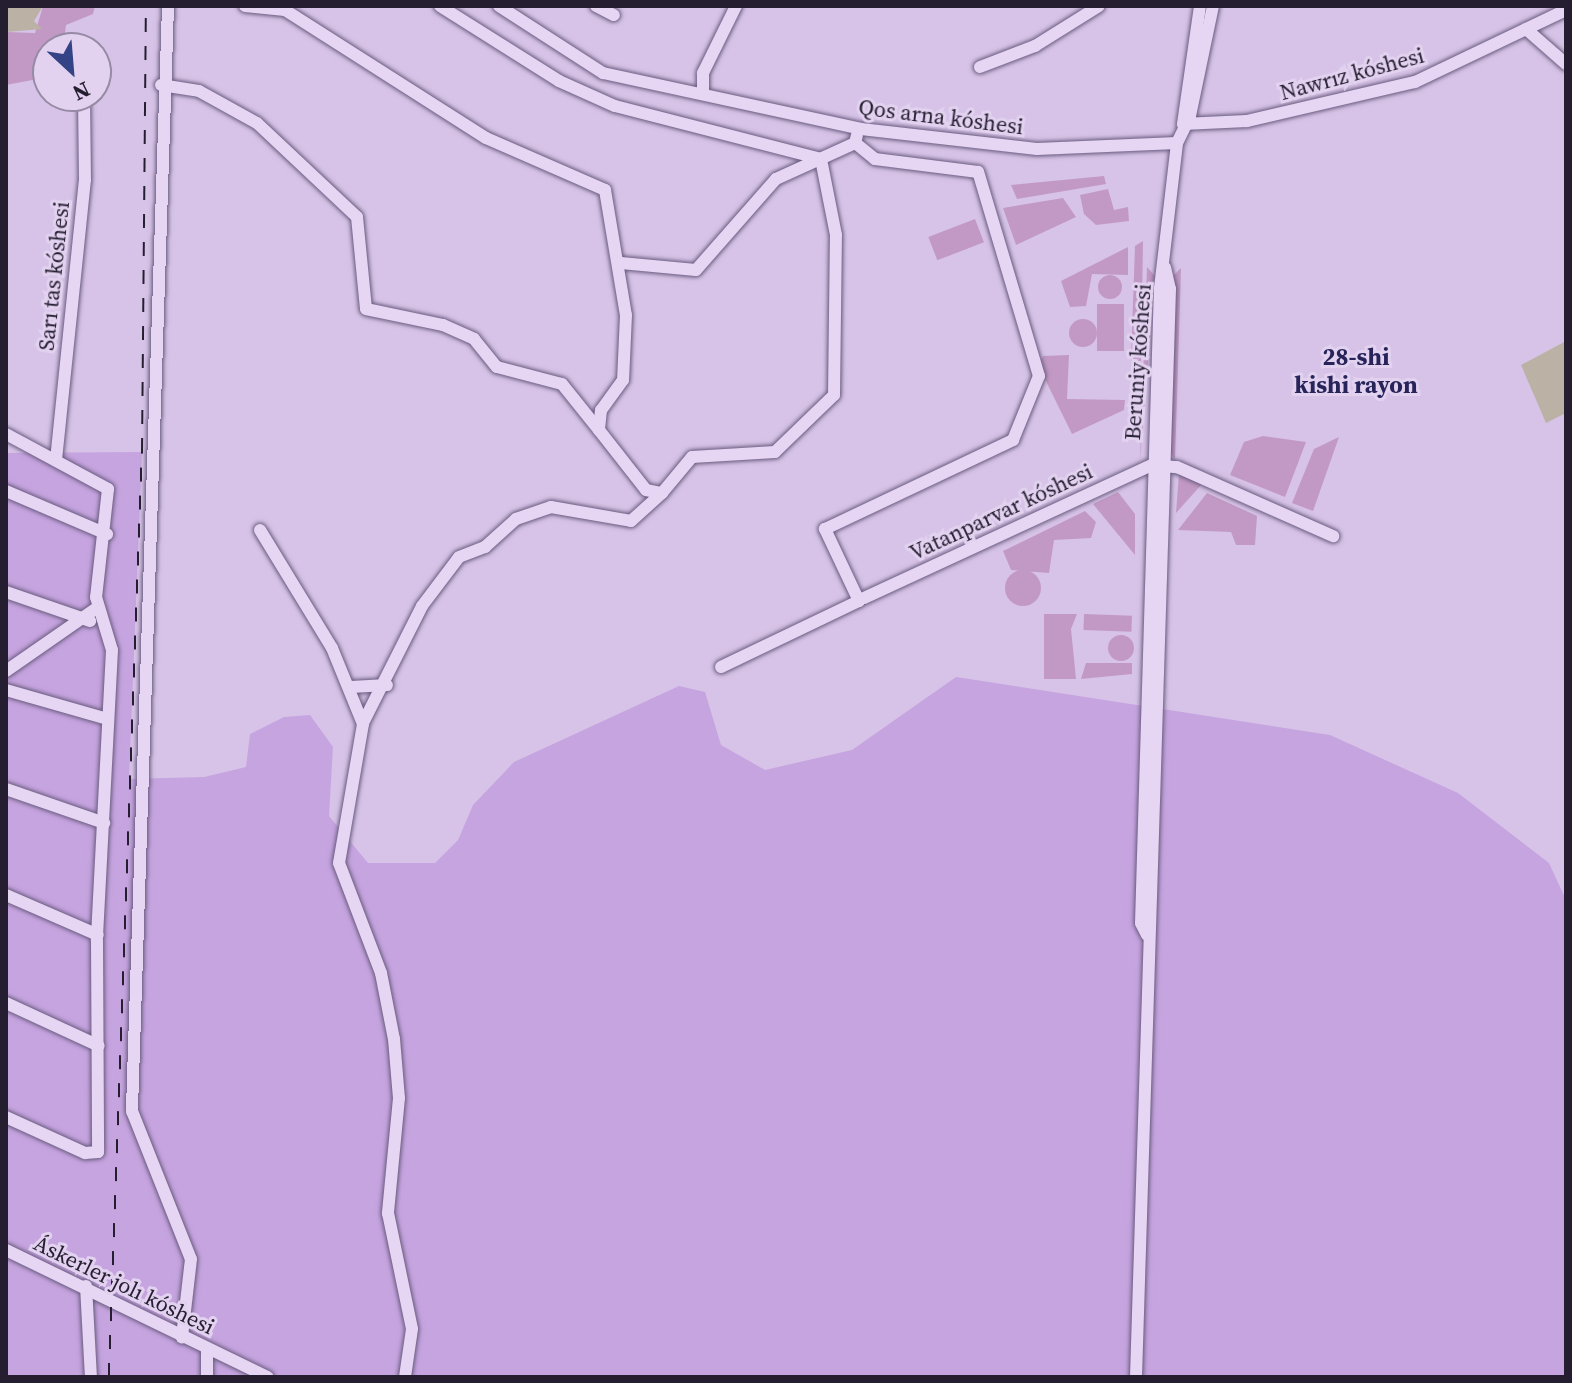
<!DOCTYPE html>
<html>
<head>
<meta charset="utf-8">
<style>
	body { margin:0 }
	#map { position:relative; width:1572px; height:1383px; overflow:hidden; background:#d7c3e7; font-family:"Source Serif 4",serif }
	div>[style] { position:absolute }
	.green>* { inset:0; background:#c299c4; transform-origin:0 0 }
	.round { border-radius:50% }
	.sand>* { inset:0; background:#c6a4e0 }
	.water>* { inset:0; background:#bbb1a5 }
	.roads { filter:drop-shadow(0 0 2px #695c7f) drop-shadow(0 0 2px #695c7f) }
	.minor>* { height:12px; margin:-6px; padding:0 6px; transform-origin:6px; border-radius:6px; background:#e6d5f3 }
	.rail>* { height:2px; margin-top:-1px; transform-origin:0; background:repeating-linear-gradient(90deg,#251e31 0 14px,transparent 0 28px) }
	span { translate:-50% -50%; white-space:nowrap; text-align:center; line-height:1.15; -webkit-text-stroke:6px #e2d2f0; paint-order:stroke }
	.street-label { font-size:22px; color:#251e31 }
	.neighbourhood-label { font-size:24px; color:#262458; font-weight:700 }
	.frame { position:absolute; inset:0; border:8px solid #251e31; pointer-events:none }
	.north { position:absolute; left:32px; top:32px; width:80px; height:80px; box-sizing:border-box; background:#e2d2f0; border:2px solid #968aa4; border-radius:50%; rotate:154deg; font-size:22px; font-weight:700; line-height:32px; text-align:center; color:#251e31 }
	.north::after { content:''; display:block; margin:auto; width:28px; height:36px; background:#344286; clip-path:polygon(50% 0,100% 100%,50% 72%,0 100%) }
</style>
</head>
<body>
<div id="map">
	<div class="green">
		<i style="clip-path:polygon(43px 6px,95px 6px,93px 14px,66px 25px,63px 48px,48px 48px,48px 77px,6px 85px,6px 32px,35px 33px)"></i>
		<i style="clip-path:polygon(1104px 176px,1106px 184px,1017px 199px,1011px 185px)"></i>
		<i style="clip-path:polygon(1108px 189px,1114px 210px,1128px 207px,1129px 221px,1096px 225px,1084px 214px,1080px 195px)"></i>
		<i style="clip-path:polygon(1063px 198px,1076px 217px,1016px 245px,1003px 208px)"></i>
		<i style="left:975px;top:219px;width:25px;height:50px;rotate:69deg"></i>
		<i style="clip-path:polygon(1143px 241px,1141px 361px,1131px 361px,1135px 246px)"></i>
		<i style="clip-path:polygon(1128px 247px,1128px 275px,1092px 274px,1086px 306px,1070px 307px,1061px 281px)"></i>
		<i style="clip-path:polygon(1147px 267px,1155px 276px,1140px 461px)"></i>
		<i style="clip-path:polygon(1181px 268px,1175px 460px,1167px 447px,1173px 276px)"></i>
		<i class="round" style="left:1098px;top:275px;width:24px;height:24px"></i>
		<i style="left:1097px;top:304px;width:27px;height:47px"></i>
		<i class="round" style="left:1069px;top:319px;width:28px;height:28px"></i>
		<i style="clip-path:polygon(1069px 355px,1067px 399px,1125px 400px,1124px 410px,1072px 434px,1038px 365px,1043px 356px)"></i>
		<i style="clip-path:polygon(1263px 436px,1306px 442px,1285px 497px,1230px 475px,1244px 442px)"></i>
		<i style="clip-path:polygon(1339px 437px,1313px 511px,1292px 503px,1314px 449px)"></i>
		<i style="clip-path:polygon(1179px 474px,1202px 484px,1176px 513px)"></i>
		<i style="clip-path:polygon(1118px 492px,1135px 514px,1135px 555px,1093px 504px)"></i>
		<i style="clip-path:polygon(1207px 493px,1257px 516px,1255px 545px,1236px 545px,1231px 532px,1178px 530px)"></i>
		<i style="clip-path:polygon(1085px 511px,1096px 522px,1091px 538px,1054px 540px,1049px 573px,1011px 570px,1003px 551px)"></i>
		<i class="round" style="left:1005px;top:570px;width:36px;height:36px"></i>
		<i style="clip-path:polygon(1044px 614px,1077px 614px,1071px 629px,1076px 679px,1044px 679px)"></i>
		<i style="left:1084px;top:614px;width:48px;height:16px;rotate:2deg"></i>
		<i class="round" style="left:1108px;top:635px;width:26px;height:26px"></i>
		<i style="clip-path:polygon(1086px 663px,1132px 663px,1132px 674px,1081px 679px)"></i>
	</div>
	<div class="sand">
		<i style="clip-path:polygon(142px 452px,129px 779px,204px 777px,246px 767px,250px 734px,284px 717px,310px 715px,333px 747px,329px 816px,368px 863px,435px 863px,458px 840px,473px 805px,514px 762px,679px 686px,705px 692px,721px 745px,765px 770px,852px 750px,956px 677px,1330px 735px,1458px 793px,1549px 863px,1566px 900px,1566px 1377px,6px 1377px,6px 453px)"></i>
	</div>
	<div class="water">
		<i style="clip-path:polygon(6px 6px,43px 6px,34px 21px,42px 29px,6px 32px)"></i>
		<i style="clip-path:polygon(1566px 341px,1566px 413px,1546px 423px,1521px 365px)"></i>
	</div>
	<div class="roads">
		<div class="minor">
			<i style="left:168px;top:6px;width:1106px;rotate:91.87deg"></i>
			<i style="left:132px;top:1111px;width:159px;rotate:68.3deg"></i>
			<i style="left:191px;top:1259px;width:79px;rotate:96.6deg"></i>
			<i style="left:245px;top:6px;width:40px;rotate:5.7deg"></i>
			<i style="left:285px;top:10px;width:238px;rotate:32.5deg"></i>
			<i style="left:486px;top:138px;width:130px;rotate:23.6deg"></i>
			<i style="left:605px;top:190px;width:127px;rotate:80.5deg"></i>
			<i style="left:626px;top:315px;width:65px;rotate:92.6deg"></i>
			<i style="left:623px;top:380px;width:37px;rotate:126deg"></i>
			<i style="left:601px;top:410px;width:20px;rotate:96deg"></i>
			<i style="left:599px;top:430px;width:76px;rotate:51.9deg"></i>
			<i style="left:646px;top:490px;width:16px;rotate:11deg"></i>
			<i style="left:662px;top:493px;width:47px;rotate:-50.2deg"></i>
			<i style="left:692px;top:457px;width:83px;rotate:-3.4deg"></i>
			<i style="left:775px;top:452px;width:82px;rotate:-44deg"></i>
			<i style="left:834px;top:395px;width:160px;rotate:-89.3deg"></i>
			<i style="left:836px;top:235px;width:77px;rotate:-101.2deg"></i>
			<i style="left:440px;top:6px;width:141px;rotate:32.2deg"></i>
			<i style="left:559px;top:81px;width:61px;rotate:24.1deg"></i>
			<i style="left:615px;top:106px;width:213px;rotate:14.4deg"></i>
			<i style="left:499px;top:6px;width:124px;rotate:32.8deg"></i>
			<i style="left:603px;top:73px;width:264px;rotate:12.2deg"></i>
			<i style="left:861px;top:129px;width:177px;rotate:6.5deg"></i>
			<i style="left:1037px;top:149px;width:140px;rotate:-2.5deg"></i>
			<i style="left:596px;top:6px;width:20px;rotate:27deg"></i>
			<i style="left:1526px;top:29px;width:53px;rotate:41.2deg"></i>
			<i style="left:980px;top:67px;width:59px;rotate:-20.9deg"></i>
			<i style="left:1035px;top:46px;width:75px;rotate:-32deg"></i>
			<i style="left:161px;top:85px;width:38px;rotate:9deg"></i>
			<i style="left:199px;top:91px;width:66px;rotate:28.9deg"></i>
			<i style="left:257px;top:123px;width:137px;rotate:43.2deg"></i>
			<i style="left:357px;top:217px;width:92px;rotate:84.4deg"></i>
			<i style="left:366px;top:309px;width:79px;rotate:11.7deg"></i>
			<i style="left:443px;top:325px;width:34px;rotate:24deg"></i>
			<i style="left:474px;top:339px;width:36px;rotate:51deg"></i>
			<i style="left:497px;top:367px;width:67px;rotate:14.7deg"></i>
			<i style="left:562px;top:384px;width:59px;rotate:51.2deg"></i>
			<i style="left:703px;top:93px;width:20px;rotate:-90deg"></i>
			<i style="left:703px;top:73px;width:75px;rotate:-63.8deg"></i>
			<i style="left:1183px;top:124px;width:64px;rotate:-2.7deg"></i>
			<i style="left:1247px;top:121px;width:172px;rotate:-13.1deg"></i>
			<i style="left:1415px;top:82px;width:167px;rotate:-25.5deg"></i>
			<i style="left:1183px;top:124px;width:119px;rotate:-81.8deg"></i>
			<i style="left:621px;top:263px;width:75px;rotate:5.3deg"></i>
			<i style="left:696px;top:270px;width:121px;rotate:-48.7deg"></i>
			<i style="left:776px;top:179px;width:87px;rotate:-24.5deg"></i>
			<i style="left:855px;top:143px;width:8px;rotate:-76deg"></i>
			<i style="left:6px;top:434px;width:116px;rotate:28.3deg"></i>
			<i style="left:108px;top:489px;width:109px;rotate:96.3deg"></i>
			<i style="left:96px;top:597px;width:55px;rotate:73.2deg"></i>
			<i style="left:112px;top:650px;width:291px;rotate:93deg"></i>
			<i style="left:97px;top:941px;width:211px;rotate:89.7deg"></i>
			<i style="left:98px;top:1152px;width:13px;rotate:176deg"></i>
			<i style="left:85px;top:1153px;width:87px;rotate:-155.5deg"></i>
			<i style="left:56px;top:460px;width:281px;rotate:-84.1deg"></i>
			<i style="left:85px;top:180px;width:84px;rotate:-90.7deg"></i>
			<i style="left:6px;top:491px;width:110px;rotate:23.1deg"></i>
			<i style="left:260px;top:530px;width:138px;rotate:58.6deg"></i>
			<i style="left:332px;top:648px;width:82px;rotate:67.8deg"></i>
			<i style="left:363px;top:724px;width:141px;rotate:99.8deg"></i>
			<i style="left:339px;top:863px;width:118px;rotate:69.1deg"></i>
			<i style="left:381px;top:973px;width:67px;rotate:78.9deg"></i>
			<i style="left:394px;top:1039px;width:59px;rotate:85.2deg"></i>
			<i style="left:399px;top:1098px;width:116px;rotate:95.5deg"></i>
			<i style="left:388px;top:1213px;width:118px;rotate:78.3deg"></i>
			<i style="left:412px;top:1329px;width:49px;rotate:98.3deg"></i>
			<i style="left:6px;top:592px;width:89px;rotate:19deg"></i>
			<i style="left:864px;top:598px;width:317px;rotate:-24.8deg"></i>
			<i style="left:1152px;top:465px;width:25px;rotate:5deg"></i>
			<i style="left:1177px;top:467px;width:171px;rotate:23.9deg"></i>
			<i style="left:721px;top:667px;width:153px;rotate:-25.6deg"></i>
			<i style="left:859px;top:601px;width:80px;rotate:-115.3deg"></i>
			<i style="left:825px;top:529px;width:208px;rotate:-25.3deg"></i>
			<i style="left:1013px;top:440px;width:69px;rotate:-67.9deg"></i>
			<i style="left:1039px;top:376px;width:213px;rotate:-106.6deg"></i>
			<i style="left:978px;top:172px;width:104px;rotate:-172.8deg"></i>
			<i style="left:875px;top:159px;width:26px;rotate:-141deg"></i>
			<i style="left:6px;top:671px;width:112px;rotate:-34.8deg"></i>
			<i style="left:351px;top:687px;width:36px;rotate:-3deg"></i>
			<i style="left:6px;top:690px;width:102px;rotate:15.9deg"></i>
			<i style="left:363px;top:723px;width:131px;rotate:-63.2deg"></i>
			<i style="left:422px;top:606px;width:61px;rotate:-52.9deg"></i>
			<i style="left:459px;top:557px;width:28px;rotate:-21deg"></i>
			<i style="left:485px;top:547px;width:42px;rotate:-42.1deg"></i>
			<i style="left:516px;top:519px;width:37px;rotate:-19deg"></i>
			<i style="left:551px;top:507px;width:81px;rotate:9.9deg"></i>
			<i style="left:631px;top:521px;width:42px;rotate:-42.1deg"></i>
			<i style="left:6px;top:789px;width:104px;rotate:19.1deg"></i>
			<i style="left:6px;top:895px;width:100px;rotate:23.5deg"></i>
			<i style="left:1147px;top:935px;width:13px;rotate:-117deg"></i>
			<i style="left:1141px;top:923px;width:635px;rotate:-88.29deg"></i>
			<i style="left:1160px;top:288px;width:146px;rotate:-83.3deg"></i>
			<i style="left:1177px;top:143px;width:30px;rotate:-64deg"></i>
			<i style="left:1190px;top:116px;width:112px;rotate:-78.2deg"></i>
			<i style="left:6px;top:1003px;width:102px;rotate:24.8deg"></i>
			<i style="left:6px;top:1250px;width:291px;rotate:25.9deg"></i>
			<i style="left:86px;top:1286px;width:91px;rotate:86.9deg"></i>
			<i style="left:207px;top:1377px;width:29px;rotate:-90deg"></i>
			<i style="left:1136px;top:1377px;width:1089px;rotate:-88.21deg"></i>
			<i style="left:1170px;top:289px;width:22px;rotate:-103deg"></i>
		</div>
	</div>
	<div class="rail">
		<i style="left:109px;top:1377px;width:926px;rotate:-87.96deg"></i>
		<i style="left:142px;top:452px;width:446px;rotate:-89.5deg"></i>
	</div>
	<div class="street-label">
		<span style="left:1352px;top:74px;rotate:-15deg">Nawrız kóshesi</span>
		<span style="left:941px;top:117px;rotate:7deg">Qos arna kóshesi</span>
		<span style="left:54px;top:276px;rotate:-84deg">Sarı tas kóshesi</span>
		<span style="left:1138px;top:362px;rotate:-86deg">Beruniy kóshesi</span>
		<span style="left:1001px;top:512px;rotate:-25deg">Vatanparvar kóshesi</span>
		<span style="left:124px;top:1285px;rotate:26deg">Áskerler jolı kóshesi</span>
	</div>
	<div class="neighbourhood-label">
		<span style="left:1356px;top:371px">28-shi<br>kishi rayon</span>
	</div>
	<div class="frame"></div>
	<div class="north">N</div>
</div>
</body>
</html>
